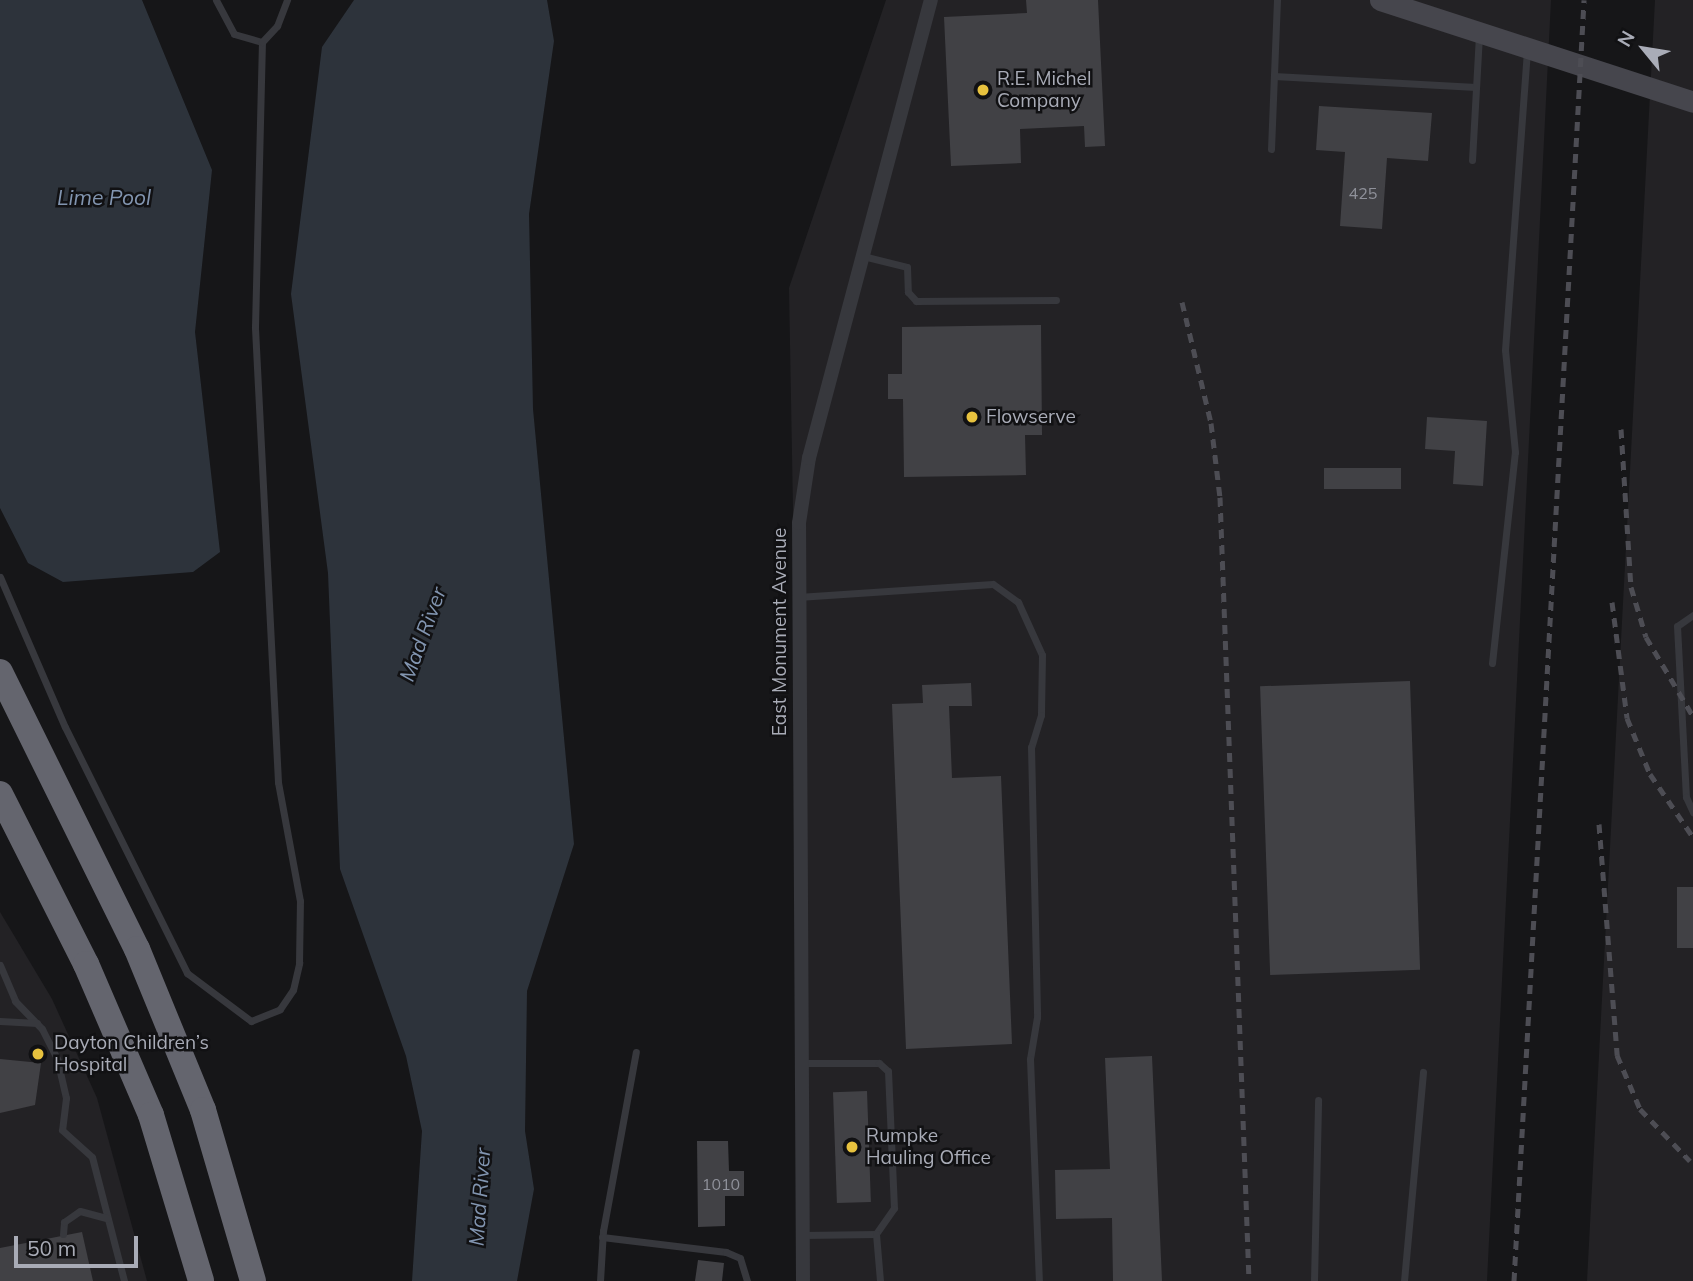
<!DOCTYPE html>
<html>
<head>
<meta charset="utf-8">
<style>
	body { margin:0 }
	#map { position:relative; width:1693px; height:1281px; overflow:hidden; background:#161618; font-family:Mulish,sans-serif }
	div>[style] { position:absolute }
	.built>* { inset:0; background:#232225 }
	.water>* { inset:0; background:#2d333b }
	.building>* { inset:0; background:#414145; transform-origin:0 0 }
	.service>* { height:7px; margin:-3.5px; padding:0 3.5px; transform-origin:3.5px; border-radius:3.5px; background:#37383d }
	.minor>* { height:14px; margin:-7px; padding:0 7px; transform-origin:7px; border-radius:7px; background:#37383d }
	.secondary>* { height:21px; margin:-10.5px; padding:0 10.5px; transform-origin:10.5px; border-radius:10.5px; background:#46464d }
	.motorway>* { height:26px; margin:-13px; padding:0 13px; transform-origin:13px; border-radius:13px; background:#64656e }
	.rail>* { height:5px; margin-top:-2.5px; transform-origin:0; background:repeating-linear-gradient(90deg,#4d4d54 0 9px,transparent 0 16px) }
	.dots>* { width:19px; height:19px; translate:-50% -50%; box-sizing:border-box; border:4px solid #111113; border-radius:50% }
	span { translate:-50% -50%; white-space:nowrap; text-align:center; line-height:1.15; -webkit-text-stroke:5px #111113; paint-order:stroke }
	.number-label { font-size:16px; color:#8f919a }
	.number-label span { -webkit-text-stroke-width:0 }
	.poi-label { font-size:19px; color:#a9acb7 }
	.left { translate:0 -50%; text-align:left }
	.street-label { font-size:19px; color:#a9acb7 }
	.water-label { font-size:21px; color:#8295b0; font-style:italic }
	.north { position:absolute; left:1609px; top:14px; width:70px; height:70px; -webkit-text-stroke:5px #111113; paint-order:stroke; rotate:300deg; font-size:19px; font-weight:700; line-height:28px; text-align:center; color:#a9acb7 }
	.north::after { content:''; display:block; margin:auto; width:24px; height:32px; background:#a9acb7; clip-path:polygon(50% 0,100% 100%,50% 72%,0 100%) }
	.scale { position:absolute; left:14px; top:1236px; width:124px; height:32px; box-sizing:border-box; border:4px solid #a9acb7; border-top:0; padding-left:9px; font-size:21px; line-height:24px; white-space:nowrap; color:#a9acb7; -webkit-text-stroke:5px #111113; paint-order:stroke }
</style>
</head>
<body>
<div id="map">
	<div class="built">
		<i style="clip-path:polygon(886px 0,1551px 0,1487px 1281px,807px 1281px,789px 288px)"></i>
		<i style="clip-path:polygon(1655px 0,1693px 0,1693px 1281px,1587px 1281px)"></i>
		<i style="clip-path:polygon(0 912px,52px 999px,97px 1098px,147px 1281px,0 1281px)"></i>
	</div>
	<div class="water">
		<i style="clip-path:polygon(0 0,142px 0,212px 170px,195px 332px,220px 552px,193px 572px,63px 582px,28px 563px,0 508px)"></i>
		<i style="clip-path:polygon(354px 0,547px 0,554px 41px,529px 214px,533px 409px,574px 844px,527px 991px,525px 1131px,534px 1189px,517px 1281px,412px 1281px,422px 1131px,406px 1056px,340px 869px,328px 573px,291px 294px,322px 47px)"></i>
	</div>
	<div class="building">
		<i style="clip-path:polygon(1026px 0,1098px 0,1105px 146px,1085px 147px,1084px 126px,1020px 129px,1021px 163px,951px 166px,944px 17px,1027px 13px)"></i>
		<i style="clip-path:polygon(1319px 106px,1432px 113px,1428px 161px,1387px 158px,1382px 229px,1340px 226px,1345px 152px,1316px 150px)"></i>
		<i style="clip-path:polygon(1041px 325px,1042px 435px,1025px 435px,1026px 475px,904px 477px,903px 399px,888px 399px,888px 374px,902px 374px,902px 327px)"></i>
		<i style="clip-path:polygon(1427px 417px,1487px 421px,1483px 486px,1453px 484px,1455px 451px,1425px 449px)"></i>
		<i style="left:1401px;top:468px;width:21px;height:77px;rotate:90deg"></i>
		<i style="left:1410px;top:681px;width:289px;height:150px;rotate:88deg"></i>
		<i style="clip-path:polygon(971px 683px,972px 706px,949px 706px,952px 778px,1001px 776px,1012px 1044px,906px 1049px,892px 704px,923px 703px,922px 685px)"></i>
		<i style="left:1677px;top:887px;width:16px;height:61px"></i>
		<i style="clip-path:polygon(1152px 1056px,1162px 1281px,1113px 1281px,1112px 1218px,1056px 1219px,1055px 1170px,1110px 1169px,1105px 1058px)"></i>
		<i style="clip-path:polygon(0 1059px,41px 1063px,35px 1105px,0 1113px)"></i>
		<i style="left:867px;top:1091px;width:111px;height:34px;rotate:88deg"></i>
		<i style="clip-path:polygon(697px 1141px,728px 1141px,729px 1171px,744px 1171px,744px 1196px,725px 1196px,725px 1226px,698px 1227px)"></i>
		<i style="clip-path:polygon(82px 1232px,93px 1281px,0 1281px,0 1248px)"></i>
		<i style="clip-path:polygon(698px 1260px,724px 1263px,722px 1281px,695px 1281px)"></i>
	</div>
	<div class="service">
		<i style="left:216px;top:0;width:38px;rotate:62deg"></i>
		<i style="left:234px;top:34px;width:29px;rotate:16deg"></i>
		<i style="left:1274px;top:76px;width:202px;rotate:3.1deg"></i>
		<i style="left:1271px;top:149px;width:149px;rotate:-87.7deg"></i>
		<i style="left:1472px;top:160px;width:124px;rotate:-86.8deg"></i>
		<i style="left:863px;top:256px;width:45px;rotate:14deg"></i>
		<i style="left:907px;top:267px;width:25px;rotate:88deg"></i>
		<i style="left:908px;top:292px;width:12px;rotate:48deg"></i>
		<i style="left:916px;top:301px;width:140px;rotate:-0.4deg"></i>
		<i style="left:0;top:577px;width:163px;rotate:66.6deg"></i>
		<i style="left:65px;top:727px;width:275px;rotate:63.6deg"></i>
		<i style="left:187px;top:973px;width:80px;rotate:36.9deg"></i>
		<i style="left:251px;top:1021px;width:31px;rotate:-22deg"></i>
		<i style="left:280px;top:1009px;width:23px;rotate:-56deg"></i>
		<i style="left:293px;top:990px;width:28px;rotate:-77deg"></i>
		<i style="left:299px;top:963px;width:62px;rotate:-89.1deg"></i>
		<i style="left:300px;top:901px;width:121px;rotate:-100.5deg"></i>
		<i style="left:278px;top:782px;width:456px;rotate:-92.9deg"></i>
		<i style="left:255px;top:327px;width:285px;rotate:-88.6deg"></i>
		<i style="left:262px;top:42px;width:22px;rotate:-47deg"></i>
		<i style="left:277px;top:26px;width:28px;rotate:-69deg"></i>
		<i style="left:798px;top:597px;width:195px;rotate:-3.8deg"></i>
		<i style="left:993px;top:584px;width:31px;rotate:36deg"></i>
		<i style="left:1018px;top:602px;width:58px;rotate:65.6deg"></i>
		<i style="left:1042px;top:655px;width:60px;rotate:91deg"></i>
		<i style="left:1041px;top:715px;width:34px;rotate:107deg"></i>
		<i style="left:1031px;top:747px;width:270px;rotate:88.7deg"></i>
		<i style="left:1037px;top:1017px;width:43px;rotate:99.5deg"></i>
		<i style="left:1030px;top:1059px;width:222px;rotate:87.7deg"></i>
		<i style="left:1693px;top:615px;width:19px;rotate:145deg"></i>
		<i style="left:1677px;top:626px;width:171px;rotate:87deg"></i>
		<i style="left:1686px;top:797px;width:17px;rotate:65deg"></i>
		<i style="left:1492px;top:663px;width:212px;rotate:-83.8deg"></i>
		<i style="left:1515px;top:452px;width:102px;rotate:-95.6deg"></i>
		<i style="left:1505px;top:350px;width:301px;rotate:-85.8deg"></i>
		<i style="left:0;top:965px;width:39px;rotate:67deg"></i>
		<i style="left:15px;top:1001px;width:39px;rotate:46deg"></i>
		<i style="left:42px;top:1029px;width:34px;rotate:63deg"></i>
		<i style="left:57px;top:1059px;width:40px;rotate:77deg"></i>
		<i style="left:66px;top:1098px;width:32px;rotate:97deg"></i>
		<i style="left:62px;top:1130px;width:40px;rotate:42deg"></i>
		<i style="left:92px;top:1157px;width:128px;rotate:75.5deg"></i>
		<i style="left:0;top:1021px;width:37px;rotate:3deg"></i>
		<i style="left:802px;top:1063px;width:77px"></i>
		<i style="left:879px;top:1063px;width:12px;rotate:42deg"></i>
		<i style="left:888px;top:1071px;width:137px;rotate:87.5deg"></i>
		<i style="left:894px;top:1208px;width:32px;rotate:125deg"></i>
		<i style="left:63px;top:1234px;width:12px;rotate:-85deg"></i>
		<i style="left:64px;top:1222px;width:19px;rotate:-35deg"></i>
		<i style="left:80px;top:1211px;width:28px;rotate:15deg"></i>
		<i style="left:803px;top:1235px;width:73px;rotate:-0.8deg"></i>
		<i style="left:876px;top:1234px;width:47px;rotate:85.1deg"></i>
		<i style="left:602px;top:1237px;width:125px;rotate:6.9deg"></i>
		<i style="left:726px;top:1252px;width:15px;rotate:23deg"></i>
		<i style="left:740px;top:1258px;width:24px;rotate:73deg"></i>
		<i style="left:600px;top:1281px;width:50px;rotate:-86.6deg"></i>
		<i style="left:603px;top:1231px;width:182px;rotate:-79.6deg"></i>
		<i style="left:1314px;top:1281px;width:181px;rotate:-88.7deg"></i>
		<i style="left:1404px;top:1281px;width:210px;rotate:-84.8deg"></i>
	</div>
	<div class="minor">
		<i style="left:803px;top:1281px;width:758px;rotate:-90.3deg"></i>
		<i style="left:799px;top:523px;width:66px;rotate:-81.3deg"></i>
		<i style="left:809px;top:458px;width:474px;rotate:-75.1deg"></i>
	</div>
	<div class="secondary">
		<i style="left:1380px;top:0;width:329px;rotate:18deg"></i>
	</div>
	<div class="motorway">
		<i style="left:0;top:672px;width:309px;rotate:63.7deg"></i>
		<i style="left:137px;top:949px;width:174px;rotate:67.7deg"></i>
		<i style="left:203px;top:1110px;width:178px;rotate:73.7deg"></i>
		<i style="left:0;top:794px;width:191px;rotate:63.2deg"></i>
		<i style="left:86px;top:964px;width:164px;rotate:66.7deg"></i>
		<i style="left:151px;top:1115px;width:173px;rotate:73.2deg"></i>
	</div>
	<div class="rail">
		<i style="left:1182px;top:302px;width:124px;rotate:76.5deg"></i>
		<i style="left:1211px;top:423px;width:75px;rotate:83.1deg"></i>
		<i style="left:1220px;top:497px;width:785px;rotate:87.88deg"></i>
		<i style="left:1621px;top:429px;width:158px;rotate:86.4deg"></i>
		<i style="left:1631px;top:587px;width:52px;rotate:73.3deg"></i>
		<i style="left:1646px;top:637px;width:92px;rotate:59.3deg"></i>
		<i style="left:1612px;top:602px;width:117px;rotate:82.6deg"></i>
		<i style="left:1627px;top:718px;width:61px;rotate:67.7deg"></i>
		<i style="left:1650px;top:774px;width:76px;rotate:55.7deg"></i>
		<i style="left:1599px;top:824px;width:232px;rotate:85.5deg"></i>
		<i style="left:1617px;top:1055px;width:59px;rotate:66.9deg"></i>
		<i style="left:1640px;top:1109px;width:72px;rotate:46.1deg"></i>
		<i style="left:1514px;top:1281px;width:1283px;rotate:-86.87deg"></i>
	</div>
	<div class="dots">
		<i style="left:983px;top:90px;background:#e8c23e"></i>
		<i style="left:972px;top:417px;background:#e8c23e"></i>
		<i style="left:38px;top:1054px;background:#e8c23e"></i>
		<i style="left:852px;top:1147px;background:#e8c23e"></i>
	</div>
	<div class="number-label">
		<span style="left:1363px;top:193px">425</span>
		<span style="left:721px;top:1184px">1010</span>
	</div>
	<div class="poi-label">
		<span class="left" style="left:997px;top:90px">R.E. Michel<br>Company</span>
		<span class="left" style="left:986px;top:417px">Flowserve</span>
		<span class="left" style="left:54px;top:1054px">Dayton Children’s<br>Hospital</span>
		<span class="left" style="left:866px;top:1147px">Rumpke<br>Hauling Office</span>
	</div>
	<div class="street-label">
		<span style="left:780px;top:632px;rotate:-90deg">East Monument Avenue</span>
	</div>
	<div class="water-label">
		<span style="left:104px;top:197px">Lime Pool</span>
		<span style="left:422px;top:634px;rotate:-70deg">Mad River</span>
		<span style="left:479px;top:1197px;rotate:-86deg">Mad River</span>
	</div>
	<div class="north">N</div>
	<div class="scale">50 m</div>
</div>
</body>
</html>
